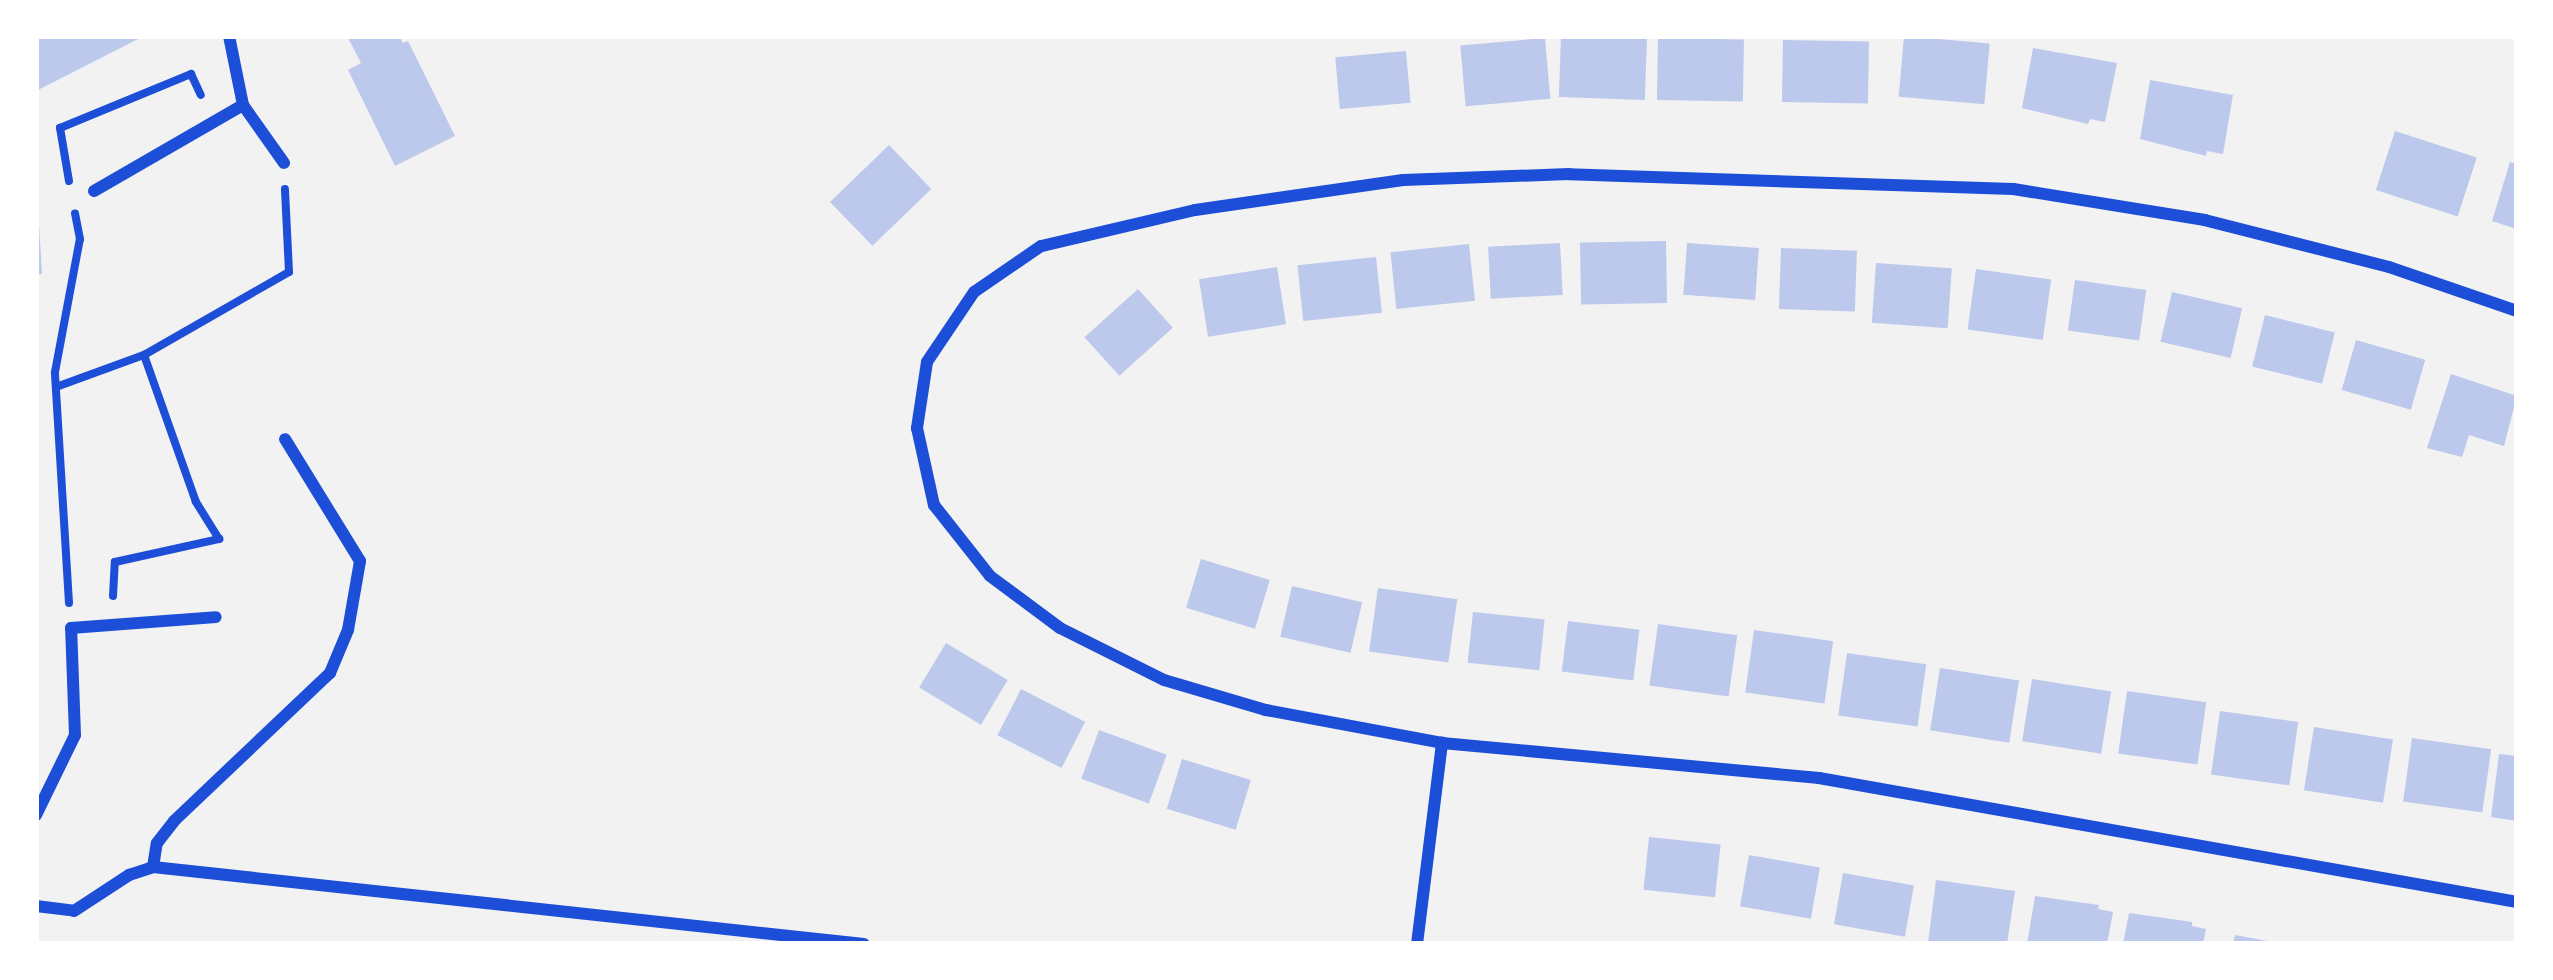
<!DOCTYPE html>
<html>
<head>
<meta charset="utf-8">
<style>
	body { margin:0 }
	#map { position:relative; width:2553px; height:980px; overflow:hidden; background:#f2f2f2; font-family:"Golos Text",sans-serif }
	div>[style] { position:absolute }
	.building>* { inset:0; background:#bdc9ec; transform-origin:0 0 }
	.path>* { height:8px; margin:-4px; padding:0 4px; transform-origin:4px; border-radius:4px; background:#1d4ed8 }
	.minor>* { height:12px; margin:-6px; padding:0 6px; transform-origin:6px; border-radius:6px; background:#1d4ed8 }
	span { translate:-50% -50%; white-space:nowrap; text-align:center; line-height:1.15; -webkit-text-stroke:10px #fff; paint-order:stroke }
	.frame { position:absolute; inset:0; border:39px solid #fff; pointer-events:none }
</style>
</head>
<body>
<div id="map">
	<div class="building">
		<i style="clip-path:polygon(36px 36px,144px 36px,36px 91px)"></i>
		<i style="clip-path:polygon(347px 36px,399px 36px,403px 43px,408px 41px,455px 136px,395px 166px,348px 70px,361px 63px)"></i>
		<i style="left:1561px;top:36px;width:86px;height:61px;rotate:2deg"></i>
		<i style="left:1904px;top:36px;width:86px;height:61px;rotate:5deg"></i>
		<i style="left:1545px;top:38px;width:61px;height:85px;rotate:85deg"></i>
		<i style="left:1658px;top:38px;width:86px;height:62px;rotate:1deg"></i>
		<i style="left:1783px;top:40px;width:86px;height:62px;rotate:1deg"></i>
		<i style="clip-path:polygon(2033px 48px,2117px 63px,2105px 122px,2090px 119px,2088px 124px,2022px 108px)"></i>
		<i style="left:1406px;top:51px;width:52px;height:71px;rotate:85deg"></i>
		<i style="clip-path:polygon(2150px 80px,2233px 95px,2223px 154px,2207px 151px,2206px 156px,2140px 139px)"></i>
		<i style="left:2395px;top:131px;width:86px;height:62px;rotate:18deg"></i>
		<i style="left:889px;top:145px;width:61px;height:82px;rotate:46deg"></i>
		<i style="clip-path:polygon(2510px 162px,2517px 164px,2517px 229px,2492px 221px)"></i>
		<i style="clip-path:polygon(36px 224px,39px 224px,42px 274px,36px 274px)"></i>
		<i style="left:1666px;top:241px;width:62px;height:86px;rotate:89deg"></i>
		<i style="left:1560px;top:243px;width:52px;height:72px;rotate:87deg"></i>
		<i style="left:1687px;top:243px;width:72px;height:52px;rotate:4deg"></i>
		<i style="left:1469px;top:244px;width:57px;height:79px;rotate:84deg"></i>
		<i style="left:1781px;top:248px;width:76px;height:61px;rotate:2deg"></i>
		<i style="left:1376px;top:257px;width:56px;height:79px;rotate:84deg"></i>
		<i style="left:1876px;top:263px;width:76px;height:60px;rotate:4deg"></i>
		<i style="left:1277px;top:267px;width:58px;height:79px;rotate:81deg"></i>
		<i style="left:1976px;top:269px;width:76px;height:61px;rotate:8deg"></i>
		<i style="left:2075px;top:280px;width:72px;height:51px;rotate:8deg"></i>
		<i style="left:1138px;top:289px;width:52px;height:72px;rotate:48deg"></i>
		<i style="left:2172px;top:292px;width:72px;height:51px;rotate:13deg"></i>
		<i style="left:2265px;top:315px;width:72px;height:53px;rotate:14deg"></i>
		<i style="left:2356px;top:340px;width:72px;height:52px;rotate:16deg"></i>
		<i style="clip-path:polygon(2451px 374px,2517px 396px,2504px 446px,2469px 435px,2462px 457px,2427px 448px)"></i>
		<i style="left:1201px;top:559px;width:72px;height:51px;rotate:17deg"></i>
		<i style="left:1292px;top:586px;width:72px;height:52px;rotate:13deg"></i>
		<i style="left:1378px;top:588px;width:80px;height:64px;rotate:8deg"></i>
		<i style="left:1473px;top:612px;width:72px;height:51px;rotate:6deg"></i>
		<i style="left:1568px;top:621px;width:72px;height:51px;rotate:7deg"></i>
		<i style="left:1658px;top:624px;width:80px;height:62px;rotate:8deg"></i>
		<i style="left:1754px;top:630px;width:80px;height:63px;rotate:8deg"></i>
		<i style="left:946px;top:643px;width:72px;height:52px;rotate:31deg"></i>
		<i style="left:1847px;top:653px;width:80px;height:63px;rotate:8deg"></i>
		<i style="left:1940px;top:668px;width:80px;height:63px;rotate:9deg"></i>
		<i style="left:2032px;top:679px;width:80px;height:63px;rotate:9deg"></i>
		<i style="left:1021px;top:689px;width:72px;height:52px;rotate:27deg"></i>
		<i style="left:2127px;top:691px;width:80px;height:63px;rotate:8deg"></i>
		<i style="left:2220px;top:711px;width:79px;height:64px;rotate:8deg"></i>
		<i style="left:2314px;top:727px;width:80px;height:64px;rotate:9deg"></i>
		<i style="left:1099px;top:730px;width:72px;height:52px;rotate:20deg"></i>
		<i style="left:2412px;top:738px;width:80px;height:64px;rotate:8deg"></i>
		<i style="clip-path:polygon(2499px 754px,2517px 756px,2517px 821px,2491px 817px)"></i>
		<i style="left:1182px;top:759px;width:72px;height:52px;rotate:17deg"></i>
		<i style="left:1649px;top:837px;width:72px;height:53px;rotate:6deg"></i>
		<i style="left:1749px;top:855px;width:72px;height:52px;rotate:10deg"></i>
		<i style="left:1843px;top:873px;width:72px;height:52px;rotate:10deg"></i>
		<i style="clip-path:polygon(1936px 880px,2015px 891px,2007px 944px,1928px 943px)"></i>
		<i style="clip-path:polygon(2035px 896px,2099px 905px,2098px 909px,2113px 912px,2107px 944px,2027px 944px)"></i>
		<i style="clip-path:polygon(2129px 913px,2192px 922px,2192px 926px,2206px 929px,2203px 944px,2123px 944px)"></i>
		<i style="clip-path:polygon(2235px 935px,2273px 942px,2273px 944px,2233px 944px)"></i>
	</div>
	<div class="path">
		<i style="left:69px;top:181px;width:54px;rotate:-99.6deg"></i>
		<i style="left:60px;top:128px;width:142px;rotate:-22.4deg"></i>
		<i style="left:191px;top:74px;width:23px;rotate:65deg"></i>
		<i style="left:56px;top:387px;width:94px;rotate:-20deg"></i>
		<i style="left:144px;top:355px;width:167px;rotate:-29.8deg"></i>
		<i style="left:289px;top:272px;width:83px;rotate:-92.8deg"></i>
		<i style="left:113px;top:596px;width:34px;rotate:-87deg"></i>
		<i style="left:115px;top:562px;width:107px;rotate:-12.5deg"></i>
		<i style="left:219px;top:539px;width:44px;rotate:-121.9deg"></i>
		<i style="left:196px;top:502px;width:156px;rotate:-109.5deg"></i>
		<i style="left:69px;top:603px;width:231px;rotate:-93.5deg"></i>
		<i style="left:55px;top:372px;width:135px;rotate:-79.4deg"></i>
		<i style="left:80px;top:239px;width:26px;rotate:-101deg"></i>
	</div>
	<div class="minor">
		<i style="left:229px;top:36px;width:70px;rotate:78.5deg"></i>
		<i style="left:243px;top:105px;width:71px;rotate:54.7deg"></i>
		<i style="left:94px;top:191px;width:172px;rotate:-30deg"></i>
		<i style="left:2517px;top:311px;width:135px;rotate:-161deg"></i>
		<i style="left:2389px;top:267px;width:190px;rotate:-165.7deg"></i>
		<i style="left:2205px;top:220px;width:194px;rotate:-170.8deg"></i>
		<i style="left:2013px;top:189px;width:444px;rotate:-178.1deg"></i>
		<i style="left:1569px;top:174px;width:166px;rotate:177.9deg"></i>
		<i style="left:1403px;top:180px;width:210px;rotate:171.8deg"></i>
		<i style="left:1195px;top:210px;width:158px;rotate:166.8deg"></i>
		<i style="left:1041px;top:246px;width:81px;rotate:145.5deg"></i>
		<i style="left:974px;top:292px;width:84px;rotate:123.9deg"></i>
		<i style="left:927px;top:362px;width:67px;rotate:98.6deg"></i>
		<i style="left:917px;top:428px;width:79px;rotate:77.6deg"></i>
		<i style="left:934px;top:505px;width:90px;rotate:51.7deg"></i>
		<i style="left:990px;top:576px;width:87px;rotate:36.6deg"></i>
		<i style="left:1060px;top:628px;width:116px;rotate:26.6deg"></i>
		<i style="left:1164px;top:680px;width:106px;rotate:16.4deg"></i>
		<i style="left:1266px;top:710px;width:179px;rotate:10.6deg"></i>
		<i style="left:1442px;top:743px;width:379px;rotate:5.3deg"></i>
		<i style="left:1819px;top:778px;width:709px;rotate:10.07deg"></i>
		<i style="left:36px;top:815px;width:89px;rotate:-64deg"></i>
		<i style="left:75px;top:735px;width:107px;rotate:-92.1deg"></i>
		<i style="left:71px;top:628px;width:145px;rotate:-4.3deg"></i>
		<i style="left:153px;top:867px;width:24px;rotate:-81deg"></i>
		<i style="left:157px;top:843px;width:28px;rotate:-52deg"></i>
		<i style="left:174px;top:821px;width:215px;rotate:-43.5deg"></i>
		<i style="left:330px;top:673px;width:47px;rotate:-67.3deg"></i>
		<i style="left:348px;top:630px;width:70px;rotate:-80.1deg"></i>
		<i style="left:360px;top:561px;width:143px;rotate:-121.6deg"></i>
		<i style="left:36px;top:906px;width:38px;rotate:7deg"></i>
		<i style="left:74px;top:911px;width:66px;rotate:-33.2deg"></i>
		<i style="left:129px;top:875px;width:25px;rotate:-18deg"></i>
		<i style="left:153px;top:867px;width:715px;rotate:6.18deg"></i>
		<i style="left:1417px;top:944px;width:203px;rotate:-82.9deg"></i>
	</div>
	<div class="frame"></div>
</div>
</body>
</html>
